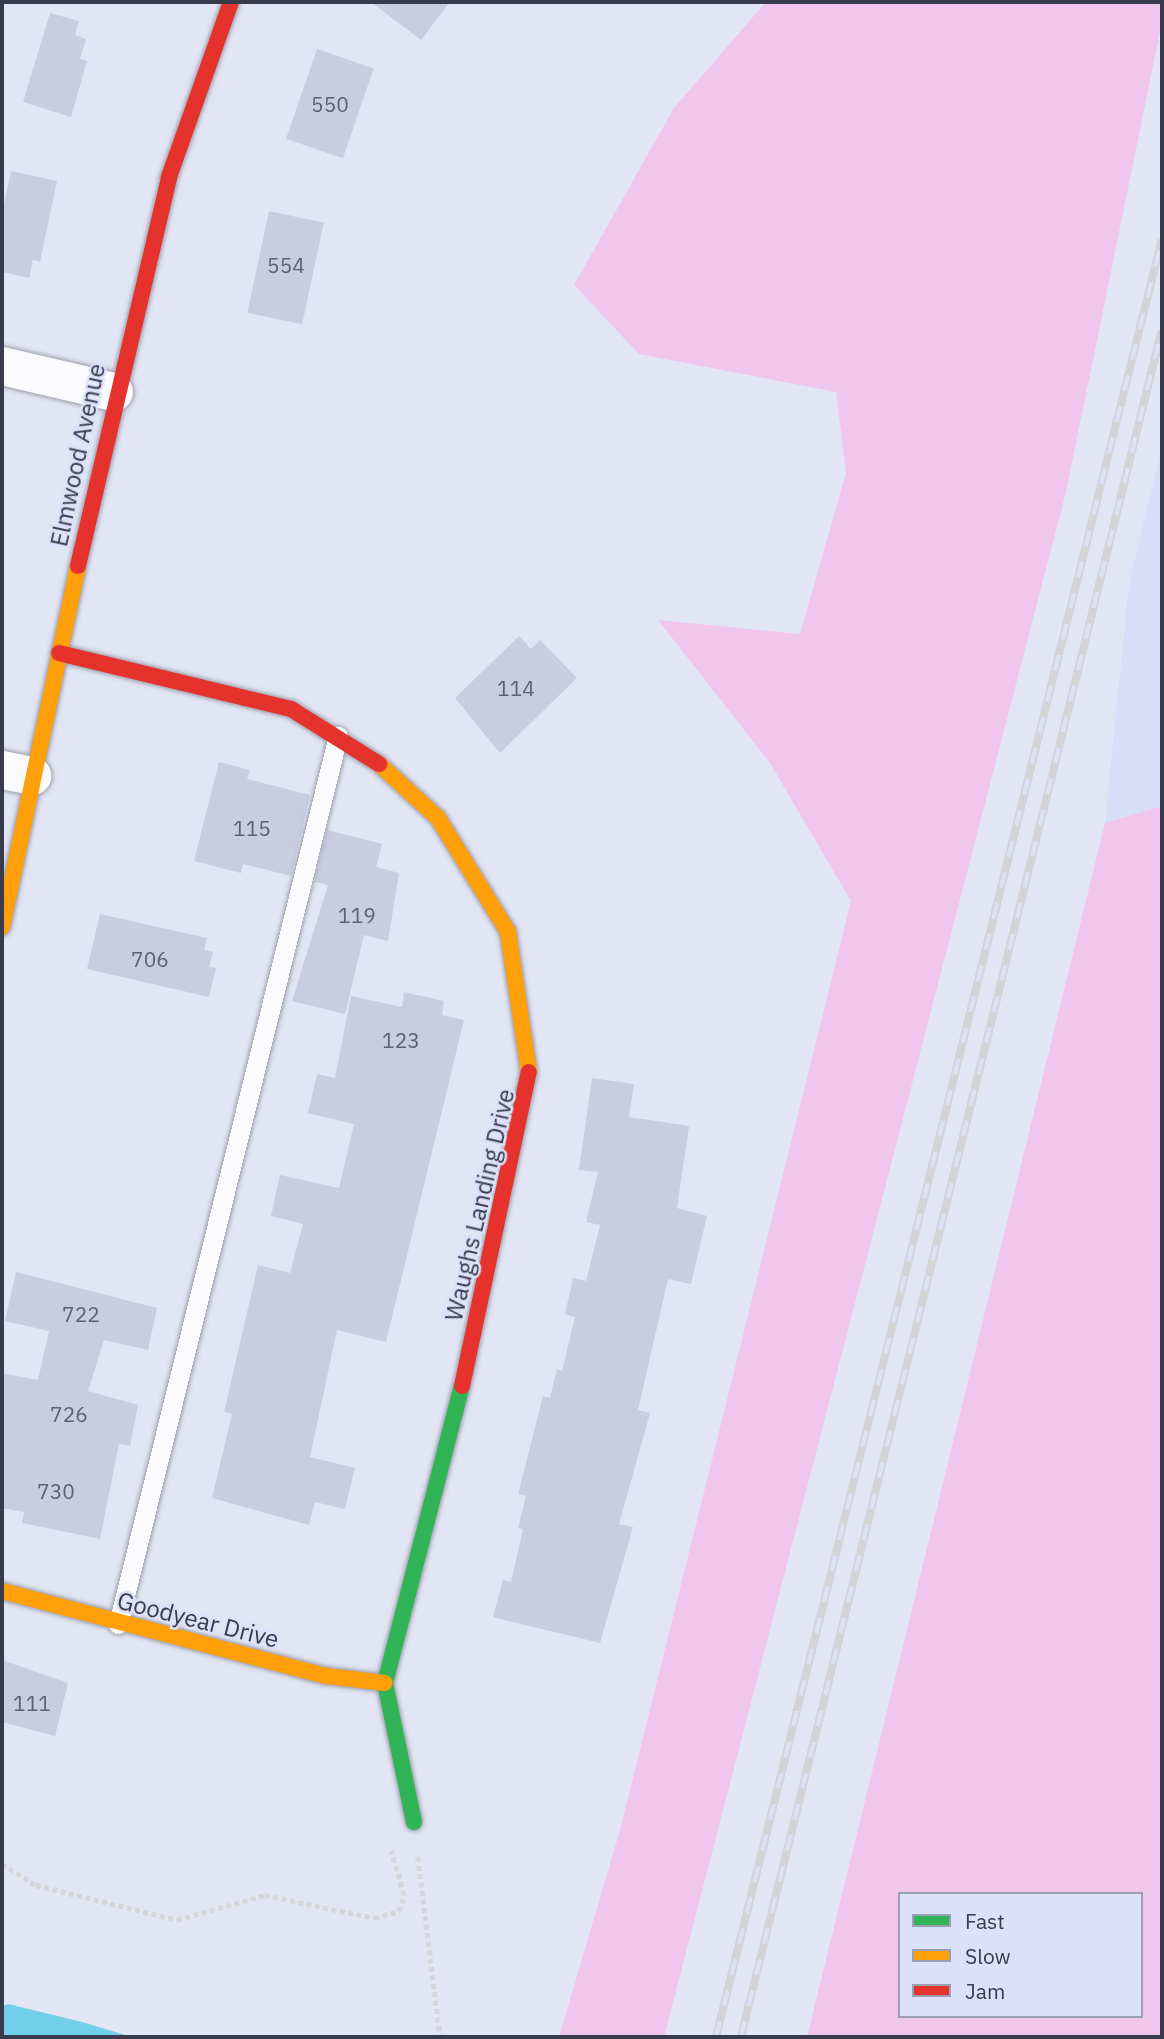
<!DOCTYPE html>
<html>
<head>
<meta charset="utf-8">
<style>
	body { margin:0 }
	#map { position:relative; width:1164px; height:2039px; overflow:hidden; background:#e2e5f3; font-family:"IBM Plex Sans",sans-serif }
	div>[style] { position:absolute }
	.built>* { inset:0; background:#d8ddf8 }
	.green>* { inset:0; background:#f1c6ed }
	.water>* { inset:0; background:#71cfea }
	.building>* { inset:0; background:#cacde0; transform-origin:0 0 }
	.path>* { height:4.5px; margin-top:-2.25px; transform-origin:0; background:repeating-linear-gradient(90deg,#d5d6da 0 5px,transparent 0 8.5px) }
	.roads { filter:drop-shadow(0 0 2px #9c9eab) drop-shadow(0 0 2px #9c9eab) }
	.lane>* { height:19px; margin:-9.5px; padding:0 9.5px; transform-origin:9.5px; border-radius:9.5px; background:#fbfbfd }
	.street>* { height:38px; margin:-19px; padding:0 19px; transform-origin:19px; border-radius:19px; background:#fbfbfd }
	.fast>* { height:16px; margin:-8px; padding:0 8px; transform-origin:8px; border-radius:8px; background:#30b455 }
	.slow>* { height:16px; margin:-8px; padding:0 8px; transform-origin:8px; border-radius:8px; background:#ff9f0a }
	.jam>* { height:16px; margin:-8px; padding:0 8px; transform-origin:8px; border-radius:8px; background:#e5322d }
	.rail>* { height:8px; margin-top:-4px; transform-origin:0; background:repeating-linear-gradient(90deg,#dce1f9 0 16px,#d2d2d7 0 32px); box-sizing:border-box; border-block:2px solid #d2d2d7 }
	span { translate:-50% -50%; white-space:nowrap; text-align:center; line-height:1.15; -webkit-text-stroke:5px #dce1f9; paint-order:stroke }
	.number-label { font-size:21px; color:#5e6172 }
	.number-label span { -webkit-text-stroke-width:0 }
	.street-label { font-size:24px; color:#383b4b }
	.frame { position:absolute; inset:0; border:4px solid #383b4b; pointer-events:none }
	.legend { position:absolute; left:898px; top:1892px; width:245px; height:126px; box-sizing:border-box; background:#dce1f9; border:2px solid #9a9fb3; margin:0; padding:9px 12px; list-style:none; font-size:21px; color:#383b4b }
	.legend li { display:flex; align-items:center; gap:14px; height:35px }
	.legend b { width:35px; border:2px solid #9a9fb3 }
</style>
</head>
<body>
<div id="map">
	<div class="built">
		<i style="clip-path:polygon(1162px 447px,1162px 806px,1105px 823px,1129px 584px)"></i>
	</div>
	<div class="green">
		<i style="clip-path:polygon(766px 2px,1162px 2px,1162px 22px,1066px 492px,664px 2037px,559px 2037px,620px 1830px,851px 901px,770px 763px,658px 620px,800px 634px,846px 473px,836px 392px,639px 354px,574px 285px,674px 108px)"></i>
		<i style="clip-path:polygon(evenodd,1162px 806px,1162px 2037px,807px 2037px,1105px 823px,1162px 806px,900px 1894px,1141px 1894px,1141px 2016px,900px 2016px,900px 1894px)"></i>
	</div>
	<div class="water">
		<i style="clip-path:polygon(8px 2004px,82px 2022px,132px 2037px,2px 2037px,2px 2006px)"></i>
	</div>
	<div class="building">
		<i style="clip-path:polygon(371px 2px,450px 2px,421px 40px)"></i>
		<i style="clip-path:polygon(50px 13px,79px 21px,75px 35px,86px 39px,80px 59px,87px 61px,71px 117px,23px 102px)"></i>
		<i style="left:317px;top:49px;width:60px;height:95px;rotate:19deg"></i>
		<i style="clip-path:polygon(11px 171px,57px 181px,40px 262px,33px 260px,29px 278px,2px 272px,2px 215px)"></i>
		<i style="left:269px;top:211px;width:56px;height:104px;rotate:12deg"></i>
		<i style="clip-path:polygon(519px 636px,531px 649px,540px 640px,577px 678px,500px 753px,455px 698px)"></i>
		<i style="clip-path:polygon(219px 762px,250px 770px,247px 779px,310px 795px,291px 876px,243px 864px,241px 873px,194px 861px)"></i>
		<i style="clip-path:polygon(327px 830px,382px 844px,376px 867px,399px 873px,388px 941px,364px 935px,345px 1014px,292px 1001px,328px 885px,315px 882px)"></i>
		<i style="clip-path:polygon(100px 914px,207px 938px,204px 950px,213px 952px,209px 967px,216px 968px,209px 997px,87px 969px)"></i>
		<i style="clip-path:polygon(404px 992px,444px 1001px,442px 1015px,464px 1020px,386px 1342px,337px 1330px,310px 1457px,355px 1468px,345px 1509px,315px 1502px,309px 1525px,212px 1498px,232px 1414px,224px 1412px,258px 1265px,290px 1273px,303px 1224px,271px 1216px,280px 1175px,339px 1188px,354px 1124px,308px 1113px,317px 1074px,335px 1078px,351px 996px,402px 1007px)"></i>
		<i style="clip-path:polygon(592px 1078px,634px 1084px,629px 1117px,689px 1126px,677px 1208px,707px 1216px,691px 1284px,668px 1279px,638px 1410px,650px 1413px,619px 1524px,633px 1527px,600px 1643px,493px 1617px,503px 1580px,511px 1582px,523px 1529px,518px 1528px,526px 1496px,518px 1494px,543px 1396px,550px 1398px,557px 1369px,562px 1371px,575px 1317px,565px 1314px,573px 1278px,586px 1281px,600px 1225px,586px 1222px,598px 1172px,579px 1170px)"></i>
		<i style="clip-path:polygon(16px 1272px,157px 1308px,148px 1350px,104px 1340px,88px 1391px,138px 1405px,130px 1446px,119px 1444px,100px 1539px,22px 1523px,24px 1512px,2px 1508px,2px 1373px,38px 1380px,49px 1331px,5px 1321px)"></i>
		<i style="clip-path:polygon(2px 1660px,68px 1683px,55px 1736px,2px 1722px)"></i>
	</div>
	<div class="path">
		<i style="left:418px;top:1857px;width:181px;rotate:83deg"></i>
		<i style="left:2px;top:1864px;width:40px;rotate:32deg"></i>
		<i style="left:36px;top:1885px;width:145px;rotate:13.9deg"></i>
		<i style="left:177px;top:1920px;width:91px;rotate:-15.9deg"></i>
		<i style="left:265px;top:1895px;width:111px;rotate:11.9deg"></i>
		<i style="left:374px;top:1918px;width:26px;rotate:-16deg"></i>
		<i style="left:399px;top:1911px;width:17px;rotate:-73deg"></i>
		<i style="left:404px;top:1895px;width:46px;rotate:-106.5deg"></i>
	</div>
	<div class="roads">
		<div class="lane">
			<i style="left:118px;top:1624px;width:915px;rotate:-76.09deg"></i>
		</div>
		<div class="street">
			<i style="left:2px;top:366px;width:115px;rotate:13.1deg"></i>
			<i style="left:2px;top:770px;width:31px;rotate:11deg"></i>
		</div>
		<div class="fast">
			<i style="left:414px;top:1822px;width:142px;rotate:-101.8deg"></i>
			<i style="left:385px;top:1683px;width:307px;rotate:-75.5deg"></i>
		</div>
		<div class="slow">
			<i style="left:379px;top:764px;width:80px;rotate:42.5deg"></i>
			<i style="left:438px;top:818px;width:134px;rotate:58.4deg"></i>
			<i style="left:508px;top:932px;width:142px;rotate:81.5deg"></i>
			<i style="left:2px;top:927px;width:369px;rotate:-78.1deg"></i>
			<i style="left:2px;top:1591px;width:336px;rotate:14.7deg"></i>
			<i style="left:327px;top:1676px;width:58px;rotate:6.9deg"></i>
		</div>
		<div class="jam">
			<i style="left:78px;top:566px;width:400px;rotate:-76.8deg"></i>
			<i style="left:169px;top:177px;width:186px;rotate:-70.5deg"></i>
			<i style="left:59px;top:653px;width:239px;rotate:13.6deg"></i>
			<i style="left:291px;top:709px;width:104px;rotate:32deg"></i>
			<i style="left:462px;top:1386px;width:321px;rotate:-78deg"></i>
		</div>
	</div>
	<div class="rail">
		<i style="left:716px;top:2037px;width:1852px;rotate:-76.07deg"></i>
		<i style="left:741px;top:2037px;width:1758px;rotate:-76.15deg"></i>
	</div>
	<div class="number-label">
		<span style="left:330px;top:104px">550</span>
		<span style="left:286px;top:265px">554</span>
		<span style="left:516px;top:688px">114</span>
		<span style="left:252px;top:828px">115</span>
		<span style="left:357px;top:915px">119</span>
		<span style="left:150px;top:959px">706</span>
		<span style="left:401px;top:1040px">123</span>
		<span style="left:81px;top:1314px">722</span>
		<span style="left:69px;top:1414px">726</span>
		<span style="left:56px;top:1491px">730</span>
		<span style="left:32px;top:1703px">111</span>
	</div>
	<div class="street-label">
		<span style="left:78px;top:455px;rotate:-78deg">Elmwood Avenue</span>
		<span style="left:480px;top:1205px;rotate:-77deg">Waughs Landing Drive</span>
		<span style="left:198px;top:1620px;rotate:14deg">Goodyear Drive</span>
	</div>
	<div class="frame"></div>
	<ul class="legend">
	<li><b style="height:9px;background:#30b455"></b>Fast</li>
	<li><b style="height:9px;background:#ff9f0a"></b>Slow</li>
	<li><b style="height:9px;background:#e5322d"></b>Jam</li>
	</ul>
</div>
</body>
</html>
